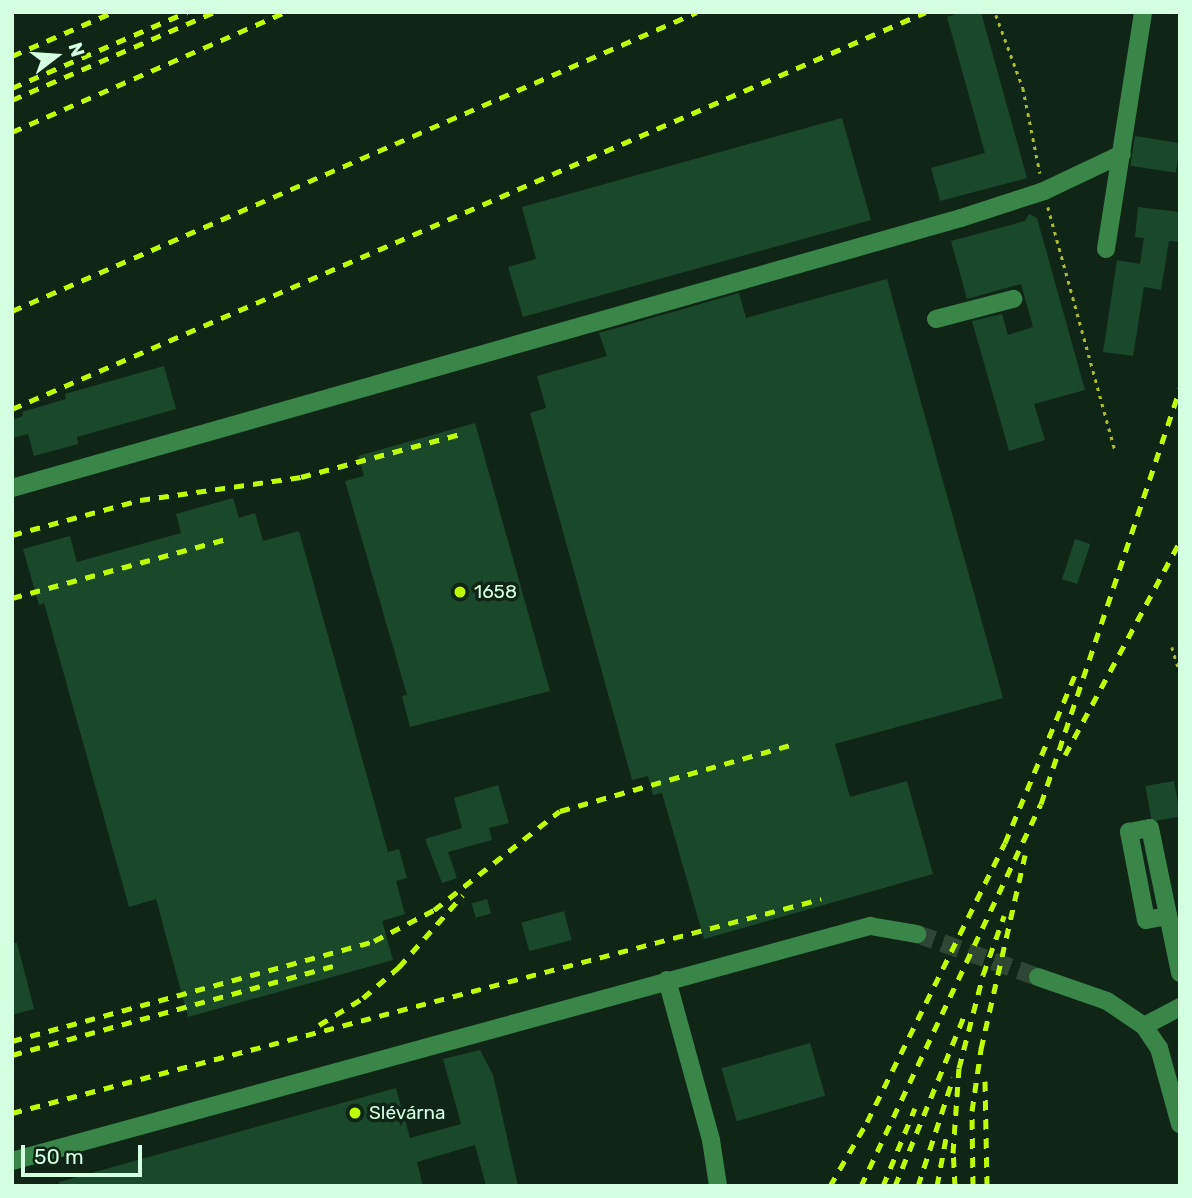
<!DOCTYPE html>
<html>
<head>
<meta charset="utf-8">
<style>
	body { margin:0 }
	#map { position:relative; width:1192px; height:1198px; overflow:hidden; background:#0f2616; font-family:Rubik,sans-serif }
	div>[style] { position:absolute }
	.building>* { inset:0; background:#1a482b; transform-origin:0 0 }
	.minor-tunnel>* { height:18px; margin-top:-9px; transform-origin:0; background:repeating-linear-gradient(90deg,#2d4734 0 18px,transparent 0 27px) }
	.path>* { height:2.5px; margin-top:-1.25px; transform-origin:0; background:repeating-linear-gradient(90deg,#adba2d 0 3.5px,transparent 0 8.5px) }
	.minor>* { height:18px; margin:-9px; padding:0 9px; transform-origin:9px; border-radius:9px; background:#398648 }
	.rail>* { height:5px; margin-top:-2.5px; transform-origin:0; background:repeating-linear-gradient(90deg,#beff00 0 10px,transparent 0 19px) }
	.dots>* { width:19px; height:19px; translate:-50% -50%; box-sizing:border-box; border:4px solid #0f2616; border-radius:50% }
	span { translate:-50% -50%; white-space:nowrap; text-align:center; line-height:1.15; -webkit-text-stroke:7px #0f2616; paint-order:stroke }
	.poi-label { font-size:19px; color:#d4ffe0 }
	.left { translate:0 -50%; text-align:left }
	.frame { position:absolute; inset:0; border:14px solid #d4ffe0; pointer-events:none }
	.north { position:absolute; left:21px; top:21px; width:70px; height:70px; -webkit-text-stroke:5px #0f2616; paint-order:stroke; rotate:73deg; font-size:19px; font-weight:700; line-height:28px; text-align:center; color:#d4ffe0 }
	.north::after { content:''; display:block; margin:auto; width:24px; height:32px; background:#d4ffe0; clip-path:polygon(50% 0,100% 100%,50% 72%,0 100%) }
	.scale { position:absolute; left:21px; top:1145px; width:121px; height:32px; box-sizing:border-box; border:4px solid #d4ffe0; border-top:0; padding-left:9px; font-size:21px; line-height:24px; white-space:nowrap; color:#d4ffe0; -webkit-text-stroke:5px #0f2616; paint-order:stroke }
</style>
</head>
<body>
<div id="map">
	<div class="building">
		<i style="clip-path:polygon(962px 12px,981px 12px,1027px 178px,940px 201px,931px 168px,985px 153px,947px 17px)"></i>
		<i style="clip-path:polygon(842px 118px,871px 220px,523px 317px,508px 267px,536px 259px,522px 207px)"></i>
		<i style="left:1135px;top:136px;width:46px;height:30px;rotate:9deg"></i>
		<i style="clip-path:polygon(1138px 207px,1180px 212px,1180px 242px,1169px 241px,1161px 290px,1144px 287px,1133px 356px,1103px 352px,1117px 260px,1140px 264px,1144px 238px,1135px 237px)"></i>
		<i style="clip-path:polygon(1029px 214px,1037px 218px,1085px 390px,1034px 404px,1045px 440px,1009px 451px,972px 321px,1002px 314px,1008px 335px,1033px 327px,1021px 284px,967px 299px,951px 241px,1025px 221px)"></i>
		<i style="clip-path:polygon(887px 279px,1003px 698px,835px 744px,850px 797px,907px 781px,933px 874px,704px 939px,662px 793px,653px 795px,648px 776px,632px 780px,530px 413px,546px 408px,537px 376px,607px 356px,599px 333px,739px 293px,746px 318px)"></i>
		<i style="clip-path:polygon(164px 366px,176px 409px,77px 437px,78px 444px,34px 456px,28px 434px,12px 438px,12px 420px,23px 416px,22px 412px,66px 399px,65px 394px)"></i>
		<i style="clip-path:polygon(475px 423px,550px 691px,410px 727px,402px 696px,407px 695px,345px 481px,364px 476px,358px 456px)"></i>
		<i style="clip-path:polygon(233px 498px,239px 518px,255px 513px,263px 541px,299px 531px,388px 852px,399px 849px,407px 878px,396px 881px,405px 914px,382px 921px,393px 960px,188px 1017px,156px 899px,129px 907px,44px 603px,39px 605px,23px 549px,70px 536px,77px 562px,181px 533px,176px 514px)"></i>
		<i style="left:1075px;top:539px;width:16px;height:42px;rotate:18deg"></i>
		<i style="left:1174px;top:781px;width:36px;height:29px;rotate:80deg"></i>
		<i style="clip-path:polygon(498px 785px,509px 823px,489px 828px,492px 840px,448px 852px,457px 878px,442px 883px,425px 839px,462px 828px,454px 798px)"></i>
		<i style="left:487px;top:899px;width:15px;height:16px;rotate:74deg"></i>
		<i style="left:564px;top:911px;width:30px;height:44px;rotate:75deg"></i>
		<i style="clip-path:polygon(12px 943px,17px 943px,34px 1009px,12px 1015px)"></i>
		<i style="left:810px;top:1043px;width:55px;height:92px;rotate:74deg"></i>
		<i style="clip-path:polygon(480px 1050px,493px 1075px,518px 1186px,486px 1186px,475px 1145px,417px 1162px,423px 1186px,60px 1186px,59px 1182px,396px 1088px,410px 1138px,461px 1124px,443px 1059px)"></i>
	</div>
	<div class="minor-tunnel">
		<i style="left:917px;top:934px;width:128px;rotate:19.6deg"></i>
	</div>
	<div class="path">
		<i style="left:996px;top:15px;width:78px;rotate:69.7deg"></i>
		<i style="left:1023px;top:88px;width:87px;rotate:78.7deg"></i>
		<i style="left:1048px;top:207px;width:252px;rotate:74.6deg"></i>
		<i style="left:1172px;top:647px;width:28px;rotate:73deg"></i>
	</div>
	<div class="minor">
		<i style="left:1106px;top:249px;width:240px;rotate:-81.1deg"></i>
		<i style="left:936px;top:319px;width:80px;rotate:-14.6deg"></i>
		<i style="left:12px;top:488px;width:987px;rotate:-15.88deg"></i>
		<i style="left:961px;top:218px;width:87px;rotate:-18deg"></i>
		<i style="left:1044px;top:191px;width:86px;rotate:-25.4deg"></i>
		<i style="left:1168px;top:916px;width:22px;rotate:170deg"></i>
		<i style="left:1146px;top:920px;width:90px;rotate:-100.9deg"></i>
		<i style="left:1129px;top:832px;width:21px;rotate:-11deg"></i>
		<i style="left:1150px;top:828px;width:148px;rotate:78.3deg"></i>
		<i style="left:1038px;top:977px;width:73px;rotate:19.2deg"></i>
		<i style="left:1107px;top:1001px;width:45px;rotate:34deg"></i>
		<i style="left:1144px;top:1026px;width:27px;rotate:56deg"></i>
		<i style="left:1159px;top:1048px;width:79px;rotate:74.6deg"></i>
		<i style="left:667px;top:980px;width:166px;rotate:74.6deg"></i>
		<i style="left:711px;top:1140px;width:47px;rotate:81.3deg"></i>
		<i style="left:1144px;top:1026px;width:41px;rotate:-27.8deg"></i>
		<i style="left:12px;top:1161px;width:890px;rotate:-15.32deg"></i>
		<i style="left:870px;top:926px;width:48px;rotate:9.7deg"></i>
	</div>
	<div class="rail">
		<i style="left:12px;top:56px;width:110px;rotate:-23.5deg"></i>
		<i style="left:12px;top:88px;width:191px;rotate:-23.5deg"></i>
		<i style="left:12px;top:100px;width:220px;rotate:-23.5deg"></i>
		<i style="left:12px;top:132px;width:299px;rotate:-23.7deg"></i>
		<i style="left:12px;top:311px;width:747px;rotate:-23.58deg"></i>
		<i style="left:12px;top:409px;width:996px;rotate:-23.48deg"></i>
		<i style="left:12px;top:535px;width:133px;rotate:-15.3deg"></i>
		<i style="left:140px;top:500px;width:163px;rotate:-8.1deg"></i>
		<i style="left:301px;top:477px;width:169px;rotate:-15.1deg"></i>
		<i style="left:12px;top:598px;width:226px;rotate:-15.4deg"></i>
		<i style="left:1065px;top:755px;width:243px;rotate:-61.7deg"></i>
		<i style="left:319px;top:1025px;width:52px;rotate:-31.5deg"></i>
		<i style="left:363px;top:998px;width:48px;rotate:-40.7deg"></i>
		<i style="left:399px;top:967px;width:96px;rotate:-48.4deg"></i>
		<i style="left:12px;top:1041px;width:376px;rotate:-15.4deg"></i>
		<i style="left:374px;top:941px;width:68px;rotate:-27.3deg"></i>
		<i style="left:434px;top:910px;width:160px;rotate:-38.2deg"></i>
		<i style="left:560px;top:811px;width:239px;rotate:-16deg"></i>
		<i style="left:12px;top:1055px;width:334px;rotate:-15.5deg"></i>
		<i style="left:985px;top:1081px;width:105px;rotate:88.9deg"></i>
		<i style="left:12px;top:1113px;width:837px;rotate:-14.82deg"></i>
		<i style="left:830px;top:1186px;width:74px;rotate:-60deg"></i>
		<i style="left:867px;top:1122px;width:311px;rotate:-63.7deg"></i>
		<i style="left:1005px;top:843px;width:187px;rotate:-67.4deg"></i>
		<i style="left:861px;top:1186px;width:422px;rotate:-64.8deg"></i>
		<i style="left:1041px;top:804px;width:439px;rotate:-71.5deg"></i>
		<i style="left:883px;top:1186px;width:84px;rotate:-67.7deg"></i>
		<i style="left:895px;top:1186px;width:186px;rotate:-67.9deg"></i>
		<i style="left:918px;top:1186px;width:114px;rotate:-72deg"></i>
		<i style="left:937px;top:1186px;width:49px;rotate:-79.4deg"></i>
		<i style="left:955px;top:1186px;width:33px;rotate:-93deg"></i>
		<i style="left:953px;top:1153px;width:85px;rotate:-86deg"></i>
		<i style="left:959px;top:1068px;width:96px;rotate:-75.5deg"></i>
		<i style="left:983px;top:975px;width:63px;rotate:-70.4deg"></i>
		<i style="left:973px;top:1186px;width:75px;rotate:-90.8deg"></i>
		<i style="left:972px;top:1111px;width:63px;rotate:-81.7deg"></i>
		<i style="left:981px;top:1049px;width:199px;rotate:-77.2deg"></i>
	</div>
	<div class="dots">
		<i style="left:460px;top:592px;background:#beff00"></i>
		<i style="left:355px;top:1113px;background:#beff00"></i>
	</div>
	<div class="poi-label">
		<span class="left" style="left:474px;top:592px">1658</span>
		<span class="left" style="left:369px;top:1113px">Slévárna</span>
	</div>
	<div class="frame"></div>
	<div class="north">N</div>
	<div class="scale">50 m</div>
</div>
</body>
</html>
